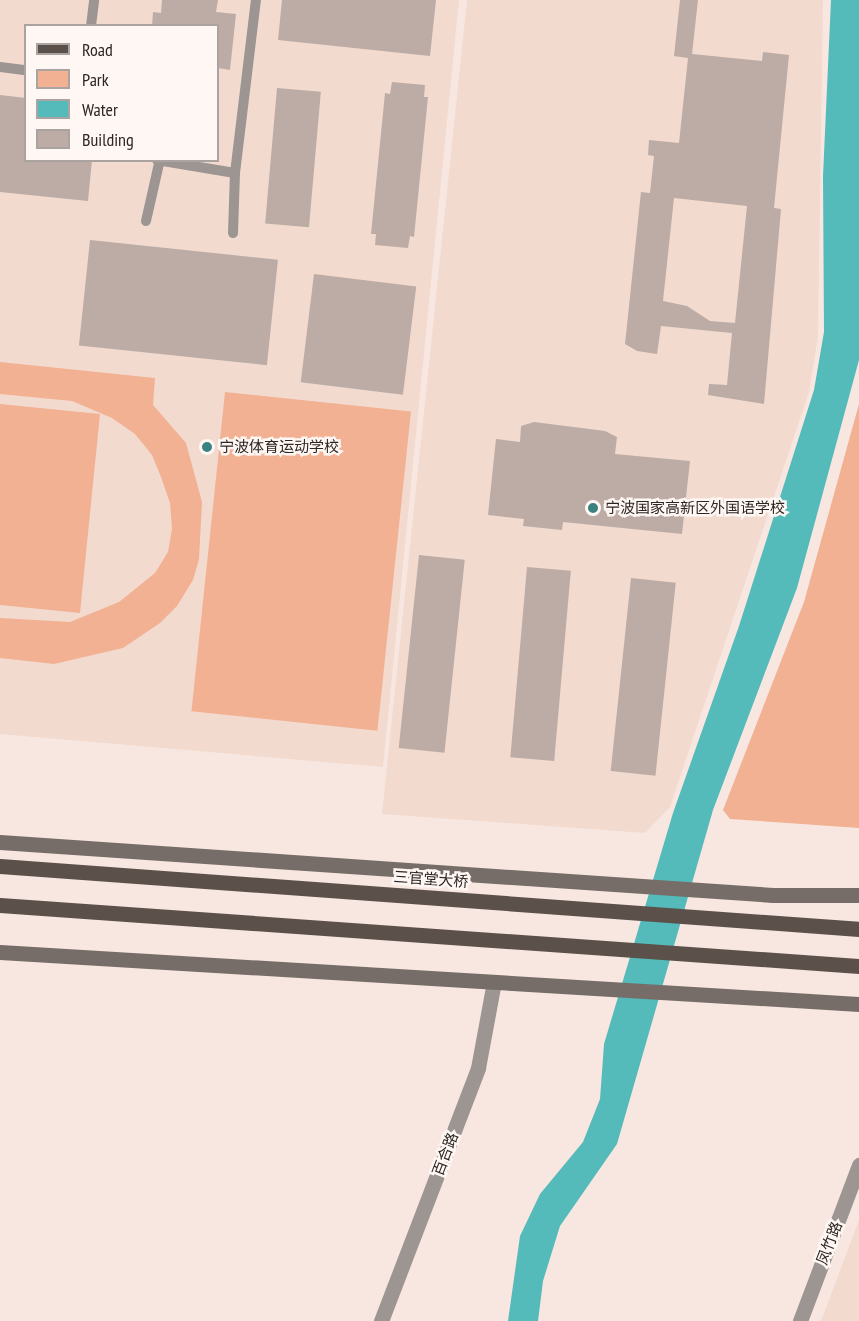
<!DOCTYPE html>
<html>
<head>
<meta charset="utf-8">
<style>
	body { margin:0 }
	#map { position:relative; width:859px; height:1321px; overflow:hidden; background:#f8e7e0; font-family:"PT Sans Narrow","Noto Sans SC",sans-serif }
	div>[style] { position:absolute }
	.built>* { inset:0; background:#f2dacf }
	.green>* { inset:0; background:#f2b192; transform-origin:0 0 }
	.water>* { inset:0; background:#55baba }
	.building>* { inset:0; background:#bcaca5; transform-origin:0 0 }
	.lane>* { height:10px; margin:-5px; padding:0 5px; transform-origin:5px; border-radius:5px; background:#9c9592 }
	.street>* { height:15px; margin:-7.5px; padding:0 7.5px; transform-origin:7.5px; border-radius:7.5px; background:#9c9592 }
	.secondary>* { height:15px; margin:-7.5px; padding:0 7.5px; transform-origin:7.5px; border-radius:7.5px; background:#776d68 }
	.primary>* { height:15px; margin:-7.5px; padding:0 7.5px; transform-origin:7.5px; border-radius:7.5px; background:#5c504b }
	.dots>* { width:16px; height:16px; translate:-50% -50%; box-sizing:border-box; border:3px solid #fef7f4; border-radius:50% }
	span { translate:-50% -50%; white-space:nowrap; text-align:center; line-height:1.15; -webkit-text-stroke:5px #fef7f4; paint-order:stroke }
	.poi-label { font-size:15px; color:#2c2623 }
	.left { translate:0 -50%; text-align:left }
	.street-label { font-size:15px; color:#2c2623 }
	.legend { position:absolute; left:24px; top:24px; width:195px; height:138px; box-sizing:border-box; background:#fef7f4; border:2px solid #aaa3a0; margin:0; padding:8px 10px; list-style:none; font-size:18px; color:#2c2623 }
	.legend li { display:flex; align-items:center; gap:12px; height:30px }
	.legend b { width:30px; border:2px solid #aaa3a0 }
</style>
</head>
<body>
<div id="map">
	<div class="built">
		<i style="clip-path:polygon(evenodd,0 0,459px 0,383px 767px,0 734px,0 0,26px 26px,218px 26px,218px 160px,26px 160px,26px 26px)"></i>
		<i style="clip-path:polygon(467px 0,823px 0,818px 337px,809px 392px,670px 807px,645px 833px,382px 814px)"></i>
		<i style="clip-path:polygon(859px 1220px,859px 1321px,821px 1321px)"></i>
	</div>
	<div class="green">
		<i style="clip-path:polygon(0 362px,155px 378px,153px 405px,186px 443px,202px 502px,199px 559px,193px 580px,177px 606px,160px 623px,123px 648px,54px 664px,0 658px,0 618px,70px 622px,119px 602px,155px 573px,168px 552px,172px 529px,170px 503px,161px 477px,152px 455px,135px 434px,112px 418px,72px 401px,0 394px)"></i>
		<i style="left:225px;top:392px;width:187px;height:321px;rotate:6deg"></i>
		<i style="clip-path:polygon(0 404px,100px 414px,80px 613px,0 605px)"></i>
		<i style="clip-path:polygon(859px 404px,859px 828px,730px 819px,723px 810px,804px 602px)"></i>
	</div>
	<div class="water">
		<i style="clip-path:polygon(831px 0,859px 0,859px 360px,797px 588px,713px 810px,617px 1144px,560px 1226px,543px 1281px,538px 1321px,508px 1321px,520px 1236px,540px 1194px,583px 1142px,600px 1099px,604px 1044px,673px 813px,739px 626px,814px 390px,824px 332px,823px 176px)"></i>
	</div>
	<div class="building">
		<i style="clip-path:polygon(162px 0,218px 0,216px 12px,236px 14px,230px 70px,218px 68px,218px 26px,152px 26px,153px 12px,161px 13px)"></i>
		<i style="clip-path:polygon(282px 0,436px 0,430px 56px,278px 40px)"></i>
		<i style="clip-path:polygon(evenodd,680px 0,698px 0,692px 54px,762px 61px,763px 52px,789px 55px,774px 208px,781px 209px,764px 404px,708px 395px,709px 384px,727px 385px,732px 333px,661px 326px,657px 354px,637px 351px,625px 344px,641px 192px,650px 193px,654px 156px,648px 155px,649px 140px,679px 143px,688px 58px,674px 56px,680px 0,674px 198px,747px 206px,735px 323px,710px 321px,687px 306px,663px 301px,674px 198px)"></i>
		<i style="clip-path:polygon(392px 82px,425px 85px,424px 97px,428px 97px,414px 237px,410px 236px,408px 248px,375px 245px,376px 234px,371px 234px,385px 93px,390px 94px)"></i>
		<i style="left:277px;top:88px;width:44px;height:136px;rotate:5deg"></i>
		<i style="clip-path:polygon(0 95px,26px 98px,26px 160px,92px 160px,88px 201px,0 192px)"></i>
		<i style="left:90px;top:240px;width:189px;height:106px;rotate:6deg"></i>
		<i style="left:314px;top:274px;width:103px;height:109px;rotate:7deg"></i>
		<i style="clip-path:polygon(534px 422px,605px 431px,617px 437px,615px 454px,690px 461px,682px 534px,563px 522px,562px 530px,523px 526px,524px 519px,488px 515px,496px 439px,520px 442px,521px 426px)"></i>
		<i style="left:419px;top:555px;width:46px;height:194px;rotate:6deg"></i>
		<i style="left:527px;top:567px;width:44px;height:191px;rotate:5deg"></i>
		<i style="left:631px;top:578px;width:45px;height:194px;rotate:6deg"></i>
	</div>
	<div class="lane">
		<i style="left:91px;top:26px;width:26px;rotate:-83deg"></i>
		<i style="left:0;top:67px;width:26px;rotate:7deg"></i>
		<i style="left:157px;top:160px;width:79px;rotate:9.5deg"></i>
		<i style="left:146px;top:221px;width:58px;rotate:-77.2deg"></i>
		<i style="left:233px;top:233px;width:60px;rotate:-88.1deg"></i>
		<i style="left:235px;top:173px;width:174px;rotate:-83.1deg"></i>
	</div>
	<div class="street">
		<i style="left:381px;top:1321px;width:271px;rotate:-69deg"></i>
		<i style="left:478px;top:1068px;width:87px;rotate:-79.5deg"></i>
		<i style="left:800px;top:1321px;width:167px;rotate:-69.3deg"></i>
	</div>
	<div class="secondary">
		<i style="left:0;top:842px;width:775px;rotate:3.92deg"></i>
		<i style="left:773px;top:895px;width:86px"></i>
		<i style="left:0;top:952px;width:861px;rotate:3.46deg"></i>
	</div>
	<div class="primary">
		<i style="left:0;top:866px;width:861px;rotate:4.19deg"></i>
		<i style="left:0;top:905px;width:861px;rotate:4.06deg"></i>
	</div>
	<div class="dots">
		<i style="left:207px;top:447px;background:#398281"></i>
		<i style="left:593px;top:508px;background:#398281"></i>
	</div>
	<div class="poi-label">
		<span class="left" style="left:219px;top:447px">宁波体育运动学校</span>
		<span class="left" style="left:605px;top:508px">宁波国家高新区外国语学校</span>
	</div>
	<div class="street-label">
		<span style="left:431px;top:879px;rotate:4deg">三官堂大桥</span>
		<span style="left:445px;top:1154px;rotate:-69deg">百合路</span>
		<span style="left:829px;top:1243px;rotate:-69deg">凤竹路</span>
	</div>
	<ul class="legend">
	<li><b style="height:8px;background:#5c504b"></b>Road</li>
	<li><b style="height:16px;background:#f2b192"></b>Park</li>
	<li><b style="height:16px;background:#55baba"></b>Water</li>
	<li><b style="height:16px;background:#bcaca5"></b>Building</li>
	</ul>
</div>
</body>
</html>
